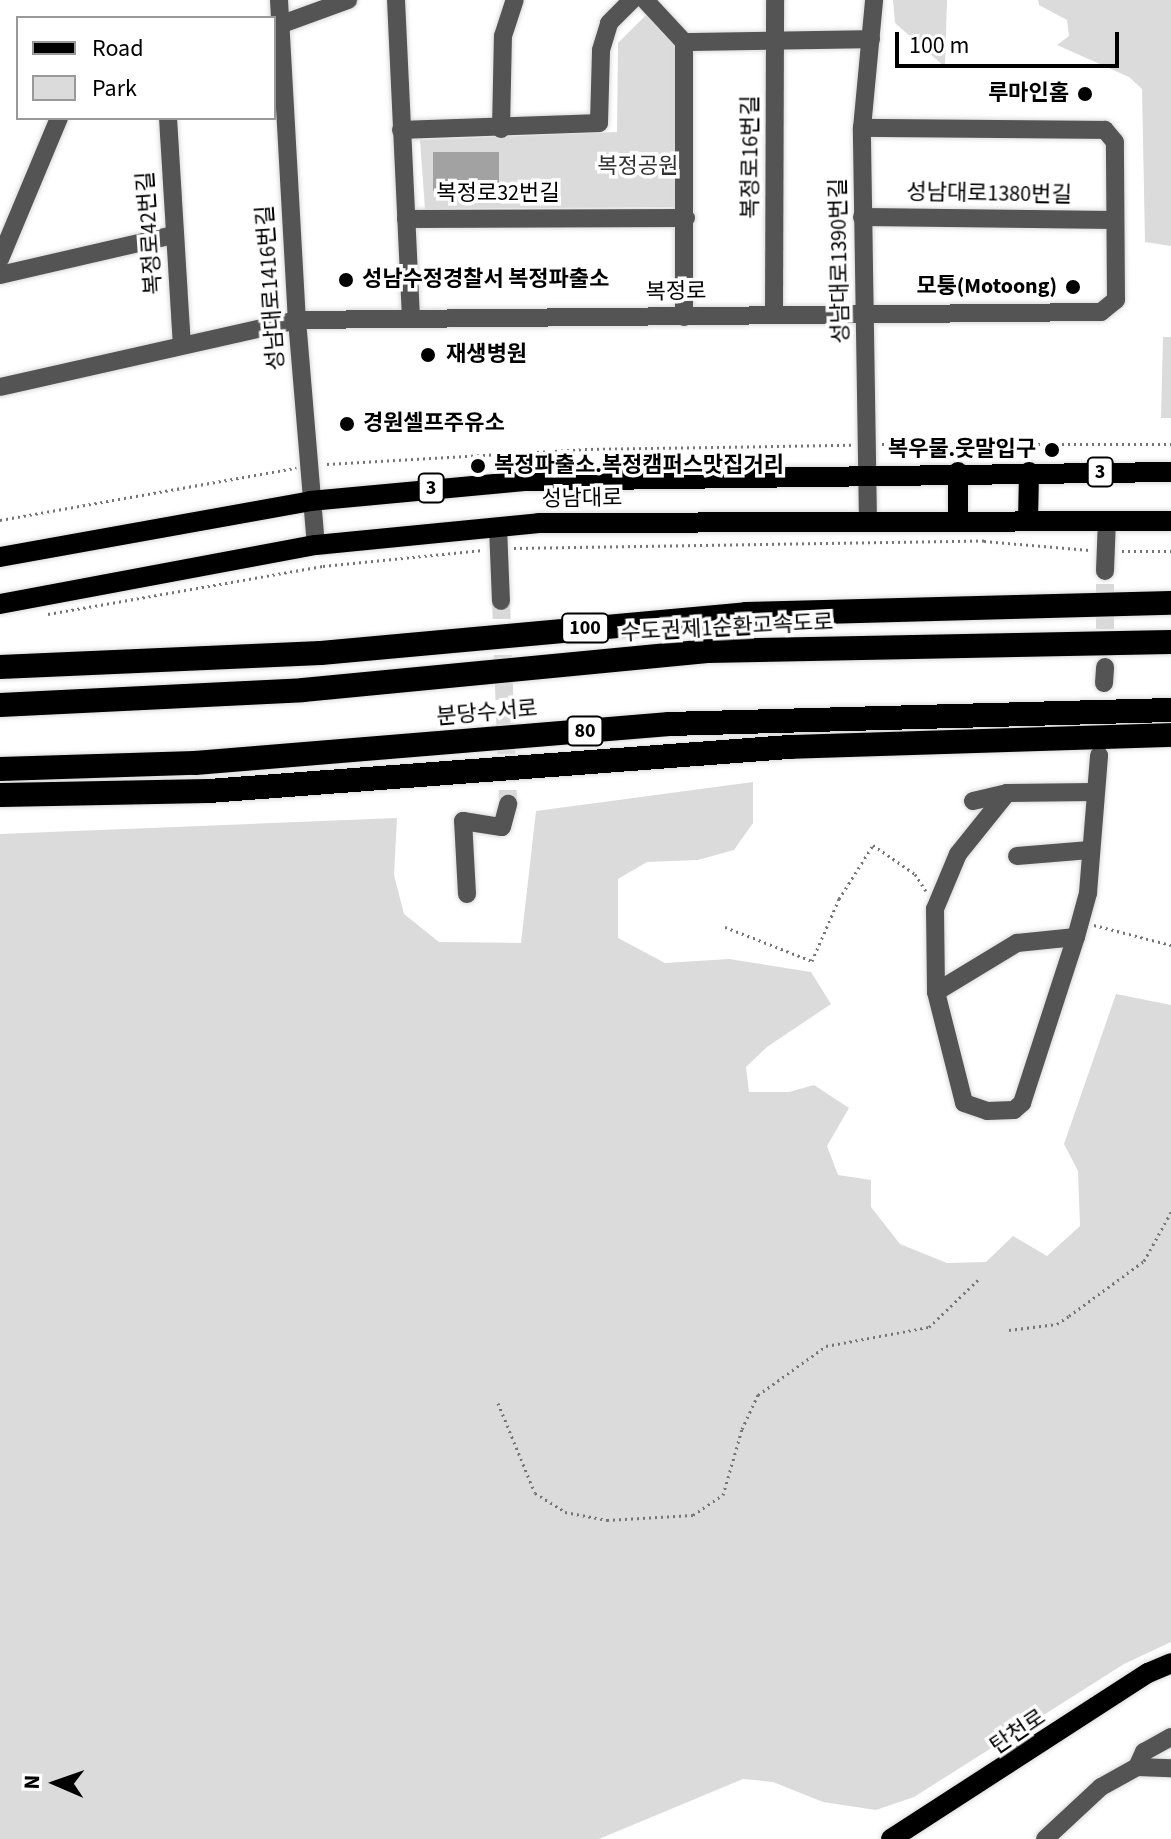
<!DOCTYPE html>
<html>
<head>
<meta charset="utf-8">
<style>
	body { margin:0 }
	#map { position:relative; width:1171px; height:1839px; overflow:hidden; background:#fff; font-family:"Source Sans 3","Noto Sans KR",sans-serif }
	div>[style] { position:absolute }
	.green>* { inset:0; background:#dbdbdb }
	.water>* { inset:0; background:#a2a2a2; transform-origin:0 0 }
	.minor-tunnel>* { height:18px; margin-top:-9px; transform-origin:0; background:repeating-linear-gradient(90deg,#d9d9d9 0 18px,transparent 0 27px) }
	.path>* { height:3px; margin-top:-1.5px; transform-origin:0; background:repeating-linear-gradient(90deg,#767676 0 2px,transparent 0 6px) }
	.roads { filter:drop-shadow(0 0 2px #dbdbdb) drop-shadow(0 0 2px #dbdbdb) }
	.minor>* { height:18px; margin:-9px; padding:0 9px; transform-origin:9px; border-radius:9px; background:#545454 }
	.major>* { height:20px; margin:-10px; padding:0 10px; transform-origin:10px; border-radius:10px; background:#000 }
	.highway>* { height:24px; margin:-12px; padding:0 12px; transform-origin:12px; border-radius:12px; background:#000 }
	.dots>* { width:22px; height:22px; translate:-50% -50%; box-sizing:border-box; border:4px solid #fff; border-radius:50% }
	span { translate:-50% -50%; white-space:nowrap; text-align:center; line-height:1.15; -webkit-text-stroke:7px #fff; paint-order:stroke }
	.shield-label span { padding:2px 6px; background:#fff; border:2px solid; border-radius:6px; -webkit-text-stroke-width:0 }
	.shield-label { font-size:20px; color:#000; font-weight:700 }
	.poi-label { font-size:22px; color:#000; font-weight:700 }
	.right { translate:-100% -50%; text-align:right }
	.left { translate:0 -50%; text-align:left }
	.street-label { font-size:22px; color:#000 }
	.park-label { font-size:22px; color:#323232 }
	.legend { position:absolute; left:16px; top:16px; width:260px; height:104px; box-sizing:border-box; background:#fff; border:2px solid #999; margin:0; padding:10px 14px; list-style:none; font-size:24px; color:#000 }
	.legend li { display:flex; align-items:center; gap:16px; height:40px }
	.legend b { width:40px; border:2px solid #999 }
	.north { position:absolute; left:16px; top:1743px; width:80px; height:80px; -webkit-text-stroke:6px #fff; paint-order:stroke; rotate:272deg; font-size:22px; font-weight:700; line-height:32px; text-align:center; color:#000 }
	.north::after { content:''; display:block; margin:auto; width:28px; height:36px; background:#000; clip-path:polygon(50% 0,100% 100%,50% 72%,0 100%) }
	.scale { position:absolute; left:895px; top:32px; width:224px; height:36px; box-sizing:border-box; border:4px solid #000; border-top:0; padding-left:10px; font-size:24px; line-height:28px; white-space:nowrap; color:#000; -webkit-text-stroke:6px #fff; paint-order:stroke }
</style>
</head>
<body>
<div id="map">
	<div class="green">
		<i style="clip-path:polygon(893px 0,947px 0,945px 67px,895px 23px)"></i>
		<i style="clip-path:polygon(1038px 0,1171px 0,1171px 246px,1145px 242px,1142px 89px,1129px 77px,1057px 45px,1069px 36px,1067px 20px,1039px 5px)"></i>
		<i style="clip-path:polygon(646px 15px,681px 52px,679px 207px,425px 209px,420px 140px,617px 132px,618px 43px)"></i>
		<i style="clip-path:polygon(1163px 337px,1171px 337px,1171px 418px,1161px 418px)"></i>
		<i style="clip-path:polygon(753px 782px,753px 823px,734px 850px,698px 860px,647px 862px,618px 879px,618px 938px,665px 963px,729px 959px,811px 972px,831px 1004px,767px 1047px,746px 1067px,749px 1092px,789px 1092px,814px 1085px,849px 1108px,827px 1146px,838px 1175px,871px 1180px,871px 1207px,900px 1244px,947px 1263px,986px 1262px,1013px 1236px,1047px 1256px,1080px 1226px,1078px 1171px,1064px 1144px,1116px 994px,1171px 1005px,1171px 1642px,1124px 1664px,914px 1797px,876px 1810px,823px 1802px,773px 1782px,743px 1779px,599px 1839px,0 1839px,0 834px,397px 818px,394px 875px,404px 914px,439px 942px,521px 943px,536px 811px)"></i>
	</div>
	<div class="water">
		<i style="left:499px;top:152px;width:39px;height:66px;rotate:90deg"></i>
	</div>
	<div class="minor-tunnel">
		<i style="left:501px;top:601px;width:203px;rotate:88deg"></i>
		<i style="left:1105px;top:656px;width:85px;rotate:-90deg"></i>
	</div>
	<div class="path">
		<i style="left:882px;top:444px;width:289px"></i>
		<i style="left:327px;top:464px;width:258px;rotate:-3.3deg"></i>
		<i style="left:585px;top:449px;width:266px;rotate:-0.9deg"></i>
		<i style="left:0;top:520px;width:301px;rotate:-10deg"></i>
		<i style="left:514px;top:548px;width:470px;rotate:-0.9deg"></i>
		<i style="left:984px;top:541px;width:106px;rotate:4.9deg"></i>
		<i style="left:1122px;top:551px;width:49px"></i>
		<i style="left:48px;top:614px;width:279px;rotate:-9.9deg"></i>
		<i style="left:323px;top:566px;width:161px;rotate:-5.7deg"></i>
		<i style="left:1094px;top:925px;width:80px;rotate:14.6deg"></i>
		<i style="left:725px;top:927px;width:93px;rotate:21.3deg"></i>
		<i style="left:812px;top:961px;width:68px;rotate:-66.5deg"></i>
		<i style="left:839px;top:899px;width:64px;rotate:-57.8deg"></i>
		<i style="left:873px;top:845px;width:51px;rotate:34.6deg"></i>
		<i style="left:915px;top:874px;width:20px;rotate:57deg"></i>
		<i style="left:1009px;top:1330px;width:48px;rotate:-7.1deg"></i>
		<i style="left:1057px;top:1324px;width:14px;rotate:-34deg"></i>
		<i style="left:1069px;top:1316px;width:93px;rotate:-36.3deg"></i>
		<i style="left:1144px;top:1261px;width:56px;rotate:-61.1deg"></i>
		<i style="left:498px;top:1403px;width:97px;rotate:67.7deg"></i>
		<i style="left:535px;top:1493px;width:36px;rotate:32deg"></i>
		<i style="left:565px;top:1512px;width:43px;rotate:10.8deg"></i>
		<i style="left:607px;top:1520px;width:86px;rotate:-3.3deg"></i>
		<i style="left:693px;top:1515px;width:36px;rotate:-34deg"></i>
		<i style="left:723px;top:1495px;width:69px;rotate:-73.9deg"></i>
		<i style="left:742px;top:1429px;width:38px;rotate:-65deg"></i>
		<i style="left:758px;top:1395px;width:84px;rotate:-35.8deg"></i>
		<i style="left:826px;top:1346px;width:105px;rotate:-10.5deg"></i>
		<i style="left:929px;top:1327px;width:71px;rotate:-43.9deg"></i>
	</div>
	<div class="roads">
		<div class="minor">
			<i style="left:279px;top:0;width:321px;rotate:86.8deg"></i>
			<i style="left:297px;top:320px;width:226px;rotate:85.2deg"></i>
			<i style="left:396px;top:0;width:317px;rotate:87.3deg"></i>
			<i style="left:645px;top:0;width:57px;rotate:47.1deg"></i>
			<i style="left:684px;top:42px;width:275px;rotate:90deg"></i>
			<i style="left:274px;top:27px;width:79px;rotate:-20deg"></i>
			<i style="left:684px;top:42px;width:187px;rotate:-0.9deg"></i>
			<i style="left:168px;top:118px;width:227px;rotate:86.5deg"></i>
			<i style="left:501px;top:129px;width:93px;rotate:-88.8deg"></i>
			<i style="left:503px;top:36px;width:38px;rotate:-72deg"></i>
			<i style="left:401px;top:130px;width:198px;rotate:-2deg"></i>
			<i style="left:599px;top:123px;width:73px;rotate:-88.4deg"></i>
			<i style="left:601px;top:50px;width:28px;rotate:-73deg"></i>
			<i style="left:609px;top:23px;width:33px;rotate:-45deg"></i>
			<i style="left:862px;top:217px;width:252px;rotate:0.7deg"></i>
			<i style="left:406px;top:219px;width:280px;rotate:-0.2deg"></i>
			<i style="left:0;top:259px;width:153px;rotate:-67.3deg"></i>
			<i style="left:0;top:275px;width:178px;rotate:-13deg"></i>
			<i style="left:774px;top:315px;width:315px;rotate:-89.8deg"></i>
			<i style="left:0;top:387px;width:304px;rotate:-12.7deg"></i>
			<i style="left:297px;top:320px;width:804px;rotate:-0.57deg"></i>
			<i style="left:1101px;top:312px;width:19px;rotate:-39deg"></i>
			<i style="left:1116px;top:300px;width:158px;rotate:-90.4deg"></i>
			<i style="left:1115px;top:142px;width:16px;rotate:-130deg"></i>
			<i style="left:1105px;top:130px;width:243px;rotate:-179.5deg"></i>
			<i style="left:868px;top:522px;width:394px;rotate:-90.9deg"></i>
			<i style="left:862px;top:128px;width:129px;rotate:-84.6deg"></i>
			<i style="left:498px;top:527px;width:74px;rotate:87.7deg"></i>
			<i style="left:1105px;top:571px;width:51px;rotate:-87.8deg"></i>
			<i style="left:1104px;top:683px;width:16px;rotate:-86deg"></i>
			<i style="left:1007px;top:793px;width:78px;rotate:128.8deg"></i>
			<i style="left:958px;top:854px;width:60px;rotate:112.7deg"></i>
			<i style="left:935px;top:909px;width:83px;rotate:89.3deg"></i>
			<i style="left:936px;top:992px;width:95px;rotate:-31.2deg"></i>
			<i style="left:1017px;top:943px;width:59px;rotate:-5.8deg"></i>
			<i style="left:1076px;top:937px;width:46px;rotate:-74.7deg"></i>
			<i style="left:1088px;top:893px;width:138px;rotate:-85.4deg"></i>
			<i style="left:973px;top:801px;width:35px;rotate:-13deg"></i>
			<i style="left:1007px;top:793px;width:87px;rotate:-0.7deg"></i>
			<i style="left:1017px;top:856px;width:73px;rotate:-4.7deg"></i>
			<i style="left:467px;top:894px;width:73px;rotate:-93.1deg"></i>
			<i style="left:463px;top:821px;width:39px;rotate:9deg"></i>
			<i style="left:502px;top:827px;width:24px;rotate:-75deg"></i>
			<i style="left:936px;top:992px;width:114px;rotate:75.8deg"></i>
			<i style="left:964px;top:1103px;width:24px;rotate:19deg"></i>
			<i style="left:987px;top:1111px;width:27px;rotate:-2deg"></i>
			<i style="left:1014px;top:1110px;width:11px;rotate:-41deg"></i>
			<i style="left:1022px;top:1103px;width:175px;rotate:-72deg"></i>
			<i style="left:1137px;top:1767px;width:17px;rotate:-65deg"></i>
			<i style="left:1144px;top:1752px;width:31px;rotate:-29deg"></i>
			<i style="left:1045px;top:1839px;width:76px;rotate:-42.9deg"></i>
			<i style="left:1101px;top:1787px;width:41px;rotate:-29.1deg"></i>
			<i style="left:1137px;top:1767px;width:34px;rotate:2deg"></i>
		</div>
		<div class="major">
			<i style="left:958px;top:472px;width:49px;rotate:90deg"></i>
			<i style="left:1028px;top:521px;width:49px;rotate:-88.8deg"></i>
			<i style="left:0;top:557px;width:315px;rotate:-10.2deg"></i>
			<i style="left:310px;top:501px;width:218px;rotate:-5.3deg"></i>
			<i style="left:527px;top:481px;width:644px;rotate:-0.8deg"></i>
			<i style="left:0;top:604px;width:321px;rotate:-10.6deg"></i>
			<i style="left:316px;top:545px;width:224px;rotate:-5.6deg"></i>
			<i style="left:539px;top:523px;width:632px;rotate:-0.18deg"></i>
			<i style="left:891px;top:1839px;width:306px;rotate:-32.9deg"></i>
			<i style="left:1148px;top:1673px;width:25px;rotate:-23deg"></i>
		</div>
		<div class="highway">
			<i style="left:0;top:667px;width:321px;rotate:-2.5deg"></i>
			<i style="left:321px;top:653px;width:427px;rotate:-5.2deg"></i>
			<i style="left:746px;top:614px;width:425px;rotate:-1.5deg"></i>
			<i style="left:0;top:705px;width:303px;rotate:-2.8deg"></i>
			<i style="left:303px;top:690px;width:406px;rotate:-5.5deg"></i>
			<i style="left:707px;top:651px;width:464px;rotate:-1.1deg"></i>
			<i style="left:0;top:769px;width:195px;rotate:-1.8deg"></i>
			<i style="left:195px;top:763px;width:476px;rotate:-4.7deg"></i>
			<i style="left:669px;top:724px;width:502px;rotate:-1.6deg"></i>
			<i style="left:0;top:795px;width:209px;rotate:-1.1deg"></i>
			<i style="left:209px;top:791px;width:582px;rotate:-4.34deg"></i>
			<i style="left:789px;top:747px;width:382px;rotate:-1.8deg"></i>
		</div>
	</div>
	<div class="dots">
		<i style="left:1085px;top:94px;background:#000"></i>
		<i style="left:346px;top:280px;background:#000"></i>
		<i style="left:1073px;top:287px;background:#000"></i>
		<i style="left:428px;top:355px;background:#000"></i>
		<i style="left:347px;top:424px;background:#000"></i>
		<i style="left:1052px;top:450px;background:#000"></i>
		<i style="left:478px;top:466px;background:#000"></i>
	</div>
	<div class="shield-label">
		<span style="left:1100px;top:472px">3</span>
		<span style="left:431px;top:488px">3</span>
		<span style="left:585px;top:628px">100</span>
		<span style="left:585px;top:731px">80</span>
	</div>
	<div class="poi-label">
		<span class="right" style="left:1069px;top:94px">루마인홈</span>
		<span class="left" style="left:362px;top:280px">성남수정경찰서 복정파출소</span>
		<span class="right" style="left:1057px;top:287px">모퉁(Motoong)</span>
		<span class="left" style="left:446px;top:355px">재생병원</span>
		<span class="left" style="left:363px;top:424px">경원셀프주유소</span>
		<span class="right" style="left:1036px;top:450px">복우물.웃말입구</span>
		<span class="left" style="left:494px;top:466px">복정파출소.복정캠퍼스맛집거리</span>
	</div>
	<div class="street-label">
		<span style="left:751px;top:157px;rotate:-90deg">복정로16번길</span>
		<span style="left:498px;top:194px">복정로32번길</span>
		<span style="left:989px;top:194px;rotate:1deg">성남대로1380번길</span>
		<span style="left:150px;top:233px;rotate:-94deg">복정로42번길</span>
		<span style="left:840px;top:261px;rotate:-91deg">성남대로1390번길</span>
		<span style="left:271px;top:288px;rotate:-94deg">성남대로1416번길</span>
		<span style="left:676px;top:292px;rotate:-1deg">복정로</span>
		<span style="left:582px;top:499px;rotate:-1deg">성남대로</span>
		<span style="left:727px;top:628px;rotate:-3deg">수도권제1순환고속도로</span>
		<span style="left:487px;top:713px;rotate:-5deg">분당수서로</span>
		<span style="left:1018px;top:1732px;rotate:-34deg">탄천로</span>
	</div>
	<div class="park-label">
		<span style="left:638px;top:167px">복정공원</span>
	</div>
	<ul class="legend">
	<li><b style="height:10px;background:#000"></b>Road</li>
	<li><b style="height:22px;background:#dbdbdb"></b>Park</li>
	</ul>
	<div class="north">N</div>
	<div class="scale">100 m</div>
</div>
</body>
</html>
